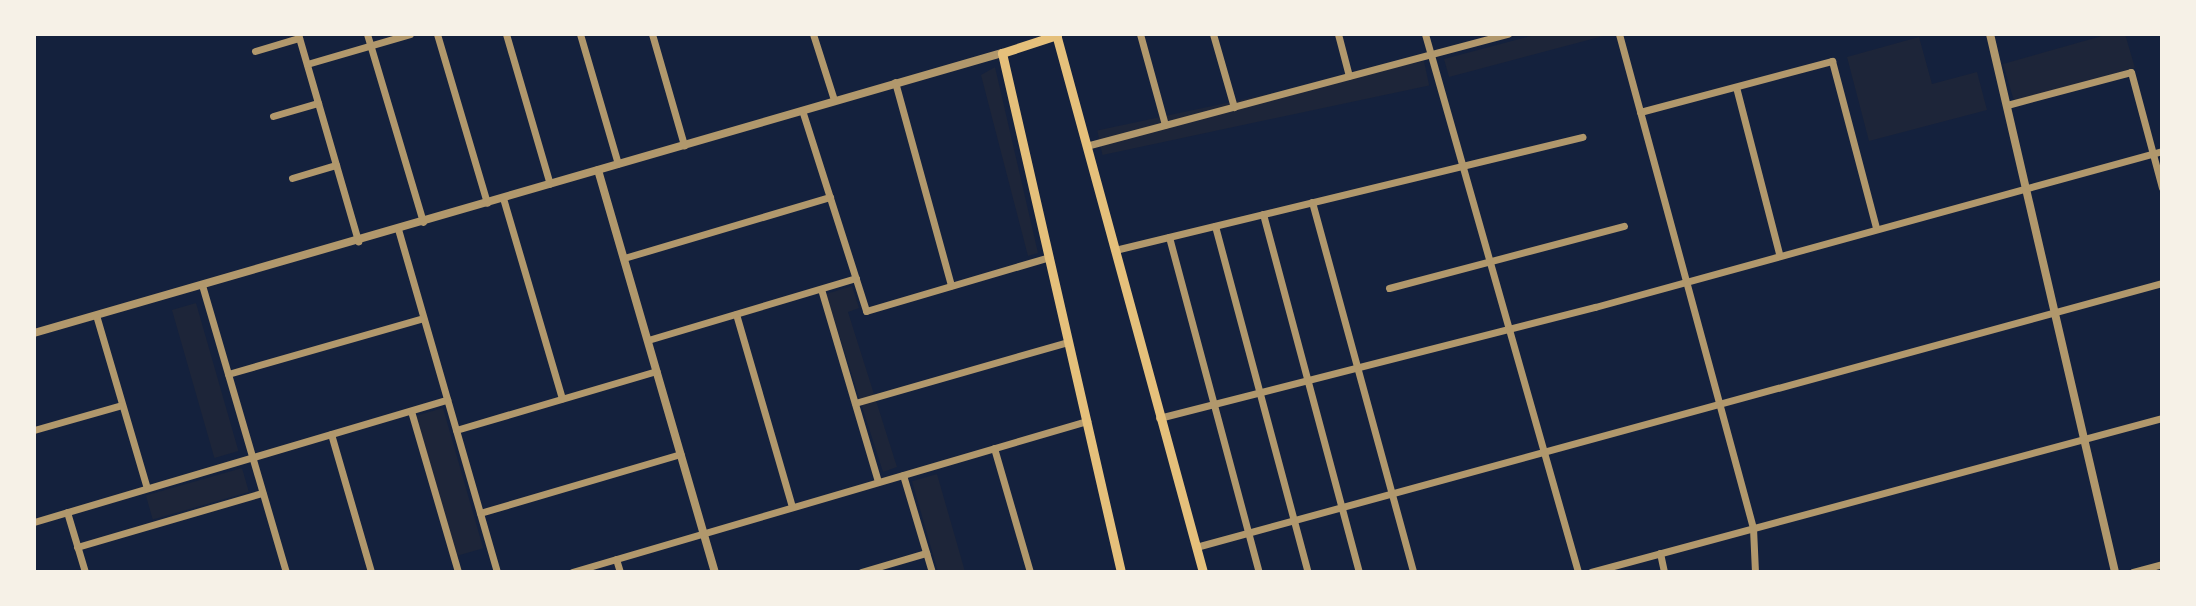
<!DOCTYPE html>
<html>
<head>
<meta charset="utf-8">
<style>
	body { margin:0 }
	#map { position:relative; width:2196px; height:606px; overflow:hidden; background:#14213d; font-family:Commissioner,sans-serif }
	div>[style] { position:absolute }
	.green>* { inset:0; background:#1d2539; transform-origin:0 0 }
	.minor>* { height:7px; margin:-3.5px; padding:0 3.5px; transform-origin:3.5px; border-radius:3.5px; background:#b1986c }
	.tertiary>* { height:8px; margin:-4px; padding:0 4px; transform-origin:4px; border-radius:4px; background:#b1986c }
	.secondary>* { height:9px; margin:-4.5px; padding:0 4.5px; transform-origin:4.5px; border-radius:4.5px; background:#e5c07b }
	span { translate:-50% -50%; white-space:nowrap; text-align:center; line-height:1.15; -webkit-text-stroke:8px #f6f1e7; paint-order:stroke }
	.frame { position:absolute; inset:0; border:36px solid #f6f1e7; pointer-events:none }
</style>
</head>
<body>
<div id="map">
	<div class="green">
		<i style="clip-path:polygon(1538px 34px,1611px 34px,1449px 77px,1444px 59px)"></i>
		<i style="clip-path:polygon(2109px 34px,2125px 34px,2135px 68px,2014px 101px,2003px 64px)"></i>
		<i style="clip-path:polygon(1919px 37px,1932px 84px,1977px 72px,1987px 110px,1869px 141px,1847px 57px)"></i>
		<i style="left:1424px;top:61px;width:25px;height:334px;rotate:78deg"></i>
		<i style="clip-path:polygon(995px 67px,1038px 253px,1028px 256px,981px 75px)"></i>
		<i style="clip-path:polygon(852px 286px,859px 308px,848px 312px,897px 467px,883px 472px,826px 294px)"></i>
		<i style="left:196px;top:303px;width:154px;height:25px;rotate:74deg"></i>
		<i style="left:443px;top:408px;width:146px;height:28px;rotate:74deg"></i>
		<i style="left:242px;top:468px;width:25px;height:100px;rotate:74deg"></i>
		<i style="left:937px;top:474px;width:102px;height:26px;rotate:74deg"></i>
	</div>
	<div class="minor">
		<i style="left:298px;top:34px;width:216px;rotate:73.8deg"></i>
		<i style="left:367px;top:34px;width:196px;rotate:73.4deg"></i>
		<i style="left:437px;top:34px;width:176px;rotate:73.5deg"></i>
		<i style="left:506px;top:34px;width:156px;rotate:73.7deg"></i>
		<i style="left:580px;top:34px;width:135px;rotate:73.7deg"></i>
		<i style="left:652px;top:34px;width:116px;rotate:73.9deg"></i>
		<i style="left:813px;top:34px;width:69px;rotate:72.3deg"></i>
		<i style="left:1140px;top:34px;width:94px;rotate:74.6deg"></i>
		<i style="left:1213px;top:34px;width:76px;rotate:74deg"></i>
		<i style="left:1338px;top:34px;width:43px;rotate:75.3deg"></i>
		<i style="left:1425px;top:34px;width:559px;rotate:74.12deg"></i>
		<i style="left:1619px;top:34px;width:512px;rotate:74.82deg"></i>
		<i style="left:1753px;top:528px;width:44px;rotate:87.4deg"></i>
		<i style="left:255px;top:51px;width:46px;rotate:-16.5deg"></i>
		<i style="left:307px;top:64px;width:107px;rotate:-16.2deg"></i>
		<i style="left:895px;top:82px;width:211px;rotate:74.6deg"></i>
		<i style="left:1736px;top:87px;width:171px;rotate:75.5deg"></i>
		<i style="left:2007px;top:105px;width:128px;rotate:-14.9deg"></i>
		<i style="left:2131px;top:72px;width:120px;rotate:75deg"></i>
		<i style="left:802px;top:110px;width:211px;rotate:72.3deg"></i>
		<i style="left:866px;top:311px;width:191px;rotate:-16.4deg"></i>
		<i style="left:1640px;top:112px;width:199px;rotate:-14.9deg"></i>
		<i style="left:1832px;top:61px;width:172px;rotate:75.2deg"></i>
		<i style="left:273px;top:116px;width:47px;rotate:-16.1deg"></i>
		<i style="left:1086px;top:146px;width:437px;rotate:-14.9deg"></i>
		<i style="left:292px;top:178px;width:46px;rotate:-16.5deg"></i>
		<i style="left:503px;top:198px;width:209px;rotate:73.6deg"></i>
		<i style="left:1312px;top:202px;width:384px;rotate:74.7deg"></i>
		<i style="left:1263px;top:214px;width:371px;rotate:75deg"></i>
		<i style="left:1215px;top:226px;width:358px;rotate:75deg"></i>
		<i style="left:398px;top:229px;width:357px;rotate:73.9deg"></i>
		<i style="left:1169px;top:237px;width:347px;rotate:75deg"></i>
		<i style="left:1115px;top:250px;width:481px;rotate:-13.6deg"></i>
		<i style="left:624px;top:258px;width:215px;rotate:-16.5deg"></i>
		<i style="left:202px;top:285px;width:299px;rotate:73.7deg"></i>
		<i style="left:1389px;top:288px;width:243px;rotate:-14.8deg"></i>
		<i style="left:821px;top:289px;width:201px;rotate:73.5deg"></i>
		<i style="left:736px;top:314px;width:201px;rotate:73.8deg"></i>
		<i style="left:96px;top:315px;width:180px;rotate:73.6deg"></i>
		<i style="left:648px;top:340px;width:217px;rotate:-16.6deg"></i>
		<i style="left:228px;top:374px;width:203px;rotate:-16deg"></i>
		<i style="left:855px;top:403px;width:222px;rotate:-16deg"></i>
		<i style="left:411px;top:411px;width:168px;rotate:73.7deg"></i>
		<i style="left:1159px;top:418px;width:450px;rotate:-14.3deg"></i>
		<i style="left:1595px;top:307px;width:588px;rotate:-15.38deg"></i>
		<i style="left:34px;top:430px;width:91px;rotate:-15.9deg"></i>
		<i style="left:456px;top:430px;width:209px;rotate:-16.4deg"></i>
		<i style="left:331px;top:434px;width:144px;rotate:73.8deg"></i>
		<i style="left:994px;top:448px;width:129px;rotate:73.8deg"></i>
		<i style="left:903px;top:475px;width:101px;rotate:73.4deg"></i>
		<i style="left:67px;top:512px;width:63px;rotate:73.3deg"></i>
		<i style="left:480px;top:513px;width:209px;rotate:-16.4deg"></i>
		<i style="left:34px;top:522px;width:431px;rotate:-16.5deg"></i>
		<i style="left:77px;top:547px;width:193px;rotate:-16.3deg"></i>
		<i style="left:1196px;top:547px;width:1001px;rotate:-15.29deg"></i>
		<i style="left:1660px;top:553px;width:19px;rotate:78deg"></i>
		<i style="left:616px;top:559px;width:14px;rotate:73deg"></i>
		<i style="left:572px;top:572px;width:537px;rotate:-16.34deg"></i>
		<i style="left:861px;top:572px;width:68px;rotate:-16.3deg"></i>
		<i style="left:1591px;top:572px;width:591px;rotate:-15.09deg"></i>
		<i style="left:2133px;top:572px;width:30px;rotate:-15deg"></i>
	</div>
	<div class="tertiary">
		<i style="left:1990px;top:34px;width:552px;rotate:76.92deg"></i>
		<i style="left:598px;top:170px;width:419px;rotate:73.8deg"></i>
		<i style="left:34px;top:333px;width:1008px;rotate:-16.13deg"></i>
	</div>
	<div class="secondary">
		<i style="left:1056px;top:34px;width:558px;rotate:74.72deg"></i>
		<i style="left:1057px;top:35px;width:58px;rotate:161.9deg"></i>
		<i style="left:1002px;top:53px;width:532px;rotate:77.09deg"></i>
	</div>
	<div class="frame"></div>
</div>
</body>
</html>
